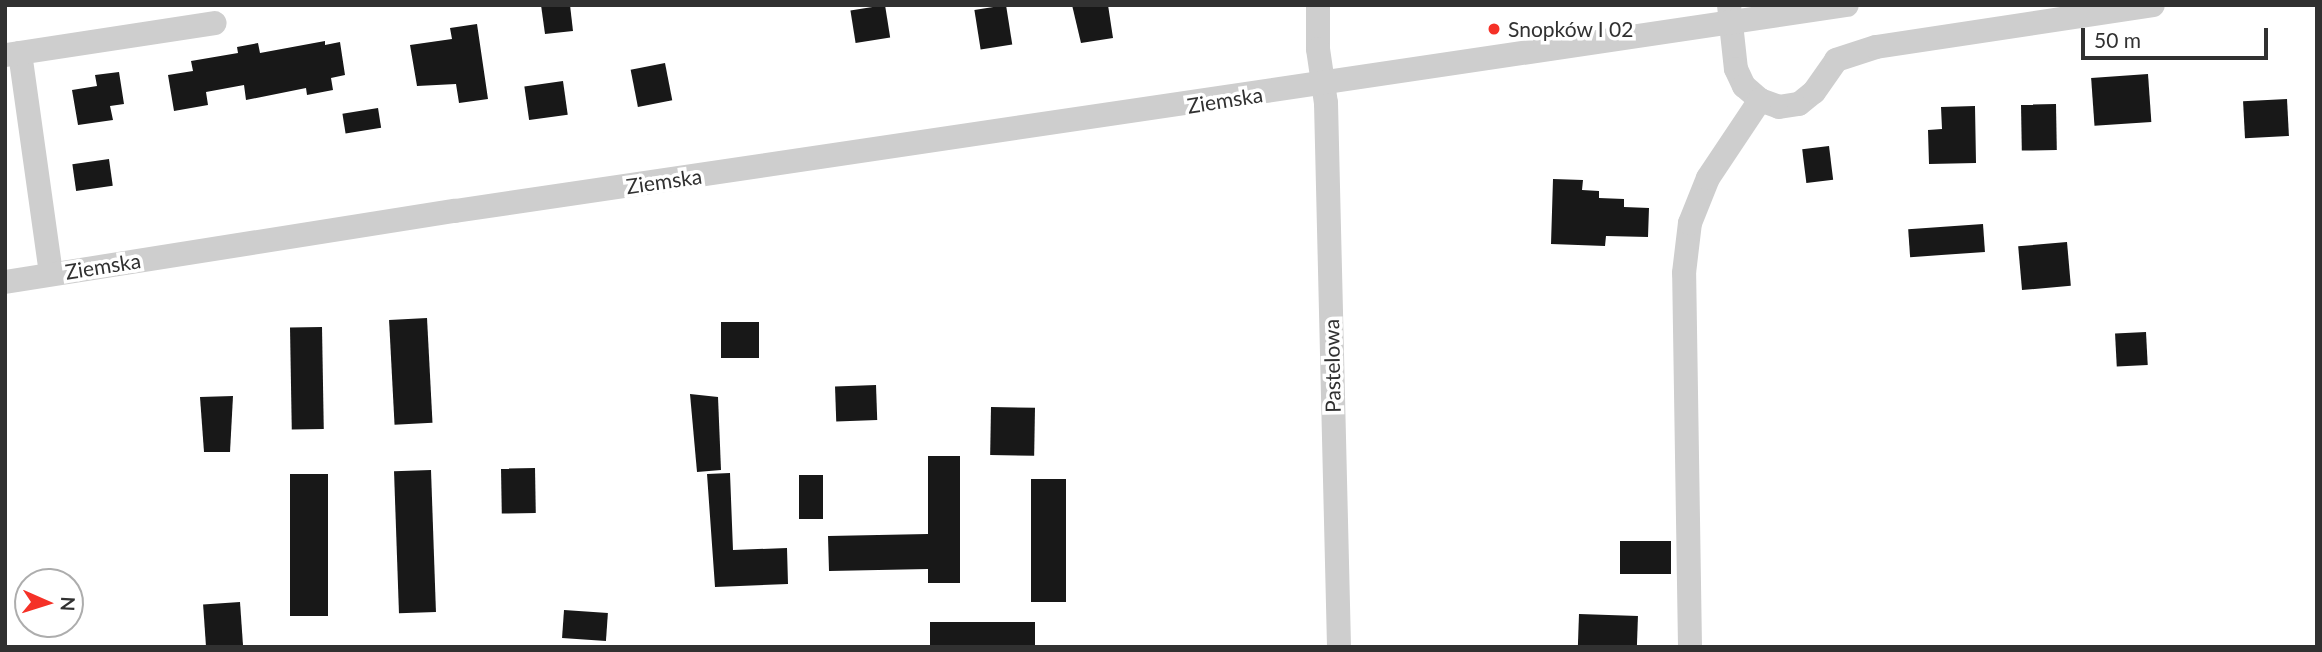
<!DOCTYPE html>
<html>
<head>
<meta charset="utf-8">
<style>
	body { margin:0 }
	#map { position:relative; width:2322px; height:652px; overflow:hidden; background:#fff; font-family:Lato,sans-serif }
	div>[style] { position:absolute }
	.building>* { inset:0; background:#181818; transform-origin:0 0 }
	.minor>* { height:24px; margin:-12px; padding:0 12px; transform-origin:12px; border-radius:12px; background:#cecece }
	.dots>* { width:19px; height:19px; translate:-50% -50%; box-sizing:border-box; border:4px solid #fff; border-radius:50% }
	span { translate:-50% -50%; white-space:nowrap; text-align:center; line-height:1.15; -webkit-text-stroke:7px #fff; paint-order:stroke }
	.poi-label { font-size:21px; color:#313131 }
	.left { translate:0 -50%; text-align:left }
	.street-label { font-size:21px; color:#313131 }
	.frame { position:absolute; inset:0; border:7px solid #313131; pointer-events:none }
	.north { position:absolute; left:14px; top:568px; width:70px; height:70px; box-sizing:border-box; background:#fff; border:2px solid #adadad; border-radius:50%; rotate:93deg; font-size:19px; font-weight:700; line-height:28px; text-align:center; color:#313131 }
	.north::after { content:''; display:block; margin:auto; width:24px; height:32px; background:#f53127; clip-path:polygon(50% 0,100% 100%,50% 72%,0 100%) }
	.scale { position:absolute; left:2081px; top:28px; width:187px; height:32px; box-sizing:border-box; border:4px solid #313131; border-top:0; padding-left:9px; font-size:21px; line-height:24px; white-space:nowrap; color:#313131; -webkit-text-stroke:5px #fff; paint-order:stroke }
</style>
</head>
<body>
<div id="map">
	<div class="building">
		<i style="clip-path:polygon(541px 5px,570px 5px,573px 31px,545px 34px)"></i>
		<i style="left:885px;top:5px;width:33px;height:35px;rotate:81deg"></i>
		<i style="left:1006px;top:5px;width:40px;height:32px;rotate:81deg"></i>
		<i style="clip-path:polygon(1072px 5px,1108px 5px,1113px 38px,1081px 43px)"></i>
		<i style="clip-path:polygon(477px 24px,488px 99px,459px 103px,456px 84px,417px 86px,410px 45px,452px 39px,450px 28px)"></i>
		<i style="clip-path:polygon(325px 41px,325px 45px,340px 42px,345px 75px,331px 78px,333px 90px,307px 95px,306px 88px,246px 100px,244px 85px,206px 92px,208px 105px,174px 111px,168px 75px,193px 71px,191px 61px,238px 53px,237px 47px,258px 43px,260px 53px)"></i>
		<i style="left:665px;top:63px;width:38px;height:35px;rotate:79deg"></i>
		<i style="clip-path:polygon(119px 72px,124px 104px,110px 106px,113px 120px,78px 125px,72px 90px,97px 86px,95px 75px)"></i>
		<i style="left:2148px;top:74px;width:48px;height:57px;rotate:86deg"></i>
		<i style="left:563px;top:81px;width:34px;height:39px;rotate:82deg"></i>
		<i style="left:2287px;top:99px;width:37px;height:44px;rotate:87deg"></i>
		<i style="left:2056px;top:104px;width:46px;height:35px;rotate:89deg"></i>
		<i style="clip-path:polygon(1975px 106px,1976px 163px,1929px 164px,1928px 130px,1942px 129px,1941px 107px)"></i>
		<i style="left:378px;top:108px;width:20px;height:36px;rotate:81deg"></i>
		<i style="left:1829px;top:146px;width:34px;height:27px;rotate:83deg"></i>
		<i style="left:109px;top:159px;width:27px;height:37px;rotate:82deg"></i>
		<i style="clip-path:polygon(1553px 179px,1583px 180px,1582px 190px,1599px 191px,1599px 198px,1624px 199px,1624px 207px,1649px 208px,1648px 237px,1606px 236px,1605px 246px,1551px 244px)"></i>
		<i style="left:1983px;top:224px;width:28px;height:75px;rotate:86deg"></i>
		<i style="left:2067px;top:242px;width:44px;height:49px;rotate:85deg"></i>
		<i style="left:427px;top:318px;width:105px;height:38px;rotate:87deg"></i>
		<i style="left:759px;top:322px;width:36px;height:38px;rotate:90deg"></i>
		<i style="left:322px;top:327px;width:102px;height:32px;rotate:89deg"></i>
		<i style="left:2146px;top:332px;width:33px;height:31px;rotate:87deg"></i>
		<i style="left:876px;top:385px;width:35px;height:41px;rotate:88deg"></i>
		<i style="clip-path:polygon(690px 394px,718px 397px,721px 470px,697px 472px)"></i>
		<i style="clip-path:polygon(233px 396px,230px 452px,204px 452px,200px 397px)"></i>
		<i style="left:991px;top:407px;width:44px;height:48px;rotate:1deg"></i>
		<i style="clip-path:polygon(928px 456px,960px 456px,960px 583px,928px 583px,928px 569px,829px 571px,828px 536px,928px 534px)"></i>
		<i style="left:535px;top:468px;width:45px;height:34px;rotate:89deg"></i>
		<i style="left:431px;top:470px;width:142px;height:37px;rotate:88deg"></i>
		<i style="clip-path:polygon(730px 473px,733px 550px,787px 548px,788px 584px,715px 587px,707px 474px)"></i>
		<i style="left:290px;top:474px;width:38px;height:142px"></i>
		<i style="left:799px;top:475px;width:24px;height:44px"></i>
		<i style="left:1031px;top:479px;width:35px;height:123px"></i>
		<i style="left:1620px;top:541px;width:51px;height:33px"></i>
		<i style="left:240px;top:602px;width:45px;height:37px;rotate:86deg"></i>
		<i style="left:564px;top:610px;width:44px;height:28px;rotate:4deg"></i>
		<i style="left:1579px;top:614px;width:59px;height:33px;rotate:2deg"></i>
		<i style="left:1035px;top:622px;width:25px;height:105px;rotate:90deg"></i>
	</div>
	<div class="minor">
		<i style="left:1318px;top:5px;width:44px;rotate:90deg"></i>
		<i style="left:1318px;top:49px;width:55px;rotate:81.6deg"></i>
		<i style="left:1326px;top:103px;width:544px;rotate:88.63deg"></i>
		<i style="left:1729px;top:5px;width:64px;rotate:83.8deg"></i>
		<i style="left:1736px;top:69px;width:19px;rotate:65deg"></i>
		<i style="left:1744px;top:86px;width:21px;rotate:41deg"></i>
		<i style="left:1760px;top:100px;width:20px;rotate:20deg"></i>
		<i style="left:1779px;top:107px;width:20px;rotate:-9deg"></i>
		<i style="left:1799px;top:104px;width:19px;rotate:-39deg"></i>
		<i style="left:1814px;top:92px;width:39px;rotate:-55deg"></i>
		<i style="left:1836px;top:60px;width:42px;rotate:-18deg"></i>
		<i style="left:1876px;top:47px;width:280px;rotate:-8.6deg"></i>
		<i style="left:20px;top:53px;width:223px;rotate:82deg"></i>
		<i style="left:6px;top:55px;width:211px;rotate:-8.7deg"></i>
		<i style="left:5px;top:282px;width:456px;rotate:-9deg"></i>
		<i style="left:455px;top:211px;width:1407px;rotate:-8.42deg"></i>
		<i style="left:1690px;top:647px;width:374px;rotate:-90.9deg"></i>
		<i style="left:1684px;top:273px;width:50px;rotate:-83.2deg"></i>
		<i style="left:1690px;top:223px;width:48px;rotate:-68.2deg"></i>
		<i style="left:1708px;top:178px;width:94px;rotate:-56.3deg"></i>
	</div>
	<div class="dots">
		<i style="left:1494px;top:29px;background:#f53127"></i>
	</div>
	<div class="poi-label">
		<span class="left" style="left:1508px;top:29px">Snopków I 02</span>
	</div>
	<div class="street-label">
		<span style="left:1225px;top:100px;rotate:-9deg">Ziemska</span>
		<span style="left:664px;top:181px;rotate:-8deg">Ziemska</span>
		<span style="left:103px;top:266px;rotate:-9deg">Ziemska</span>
		<span style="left:1332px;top:366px;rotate:-91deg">Pastelowa</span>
	</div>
	<div class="frame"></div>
	<div class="north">N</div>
	<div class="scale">50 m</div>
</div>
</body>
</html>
